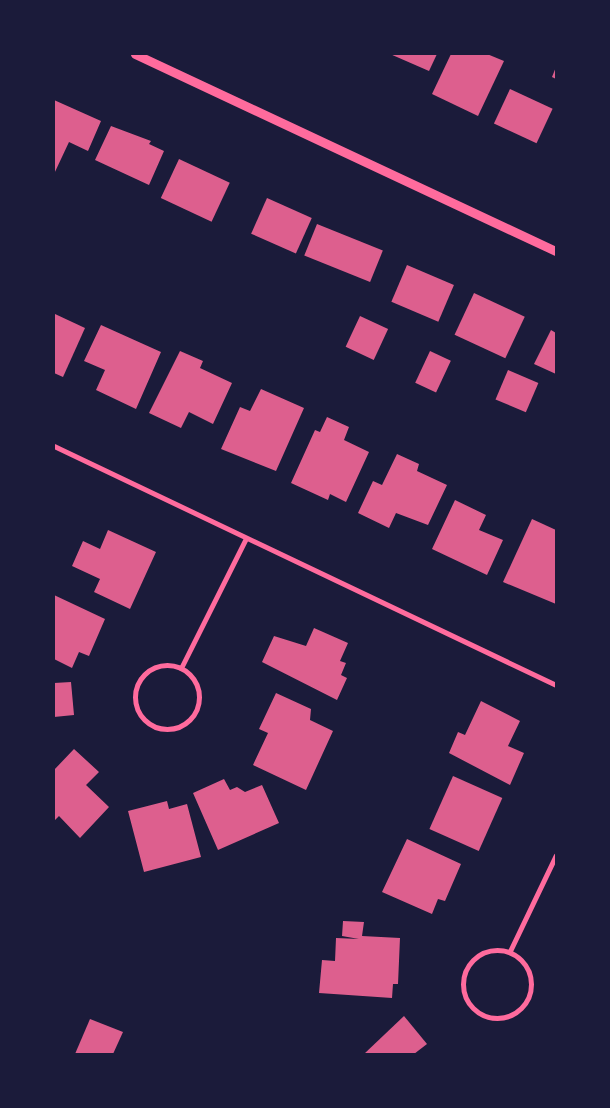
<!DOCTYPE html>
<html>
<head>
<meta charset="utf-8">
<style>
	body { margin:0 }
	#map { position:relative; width:610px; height:1108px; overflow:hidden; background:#1b1b3a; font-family:"Noto Sans",sans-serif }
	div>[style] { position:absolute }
	.building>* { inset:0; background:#dd5f8e; transform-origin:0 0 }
	.minor>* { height:5px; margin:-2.5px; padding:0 2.5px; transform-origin:2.5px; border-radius:2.5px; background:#ff6b9d }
	.minor>.ring { margin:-2.5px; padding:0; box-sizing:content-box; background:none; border:5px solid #ff6b9d; border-radius:50% }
	.tertiary>* { height:9px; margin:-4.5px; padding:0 4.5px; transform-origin:4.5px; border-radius:4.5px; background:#ff6b9d }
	span { translate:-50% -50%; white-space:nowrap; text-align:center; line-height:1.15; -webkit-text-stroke:4.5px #1b1b3a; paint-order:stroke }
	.frame { position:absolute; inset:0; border:55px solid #1b1b3a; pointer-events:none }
</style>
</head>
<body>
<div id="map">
	<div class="building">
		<i style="clip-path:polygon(390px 54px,437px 54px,429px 71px)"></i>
		<i style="clip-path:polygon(451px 54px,487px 54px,504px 61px,478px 116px,432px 94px)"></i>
		<i style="clip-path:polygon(556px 67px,556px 79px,552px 77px)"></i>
		<i style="left:510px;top:89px;width:47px;height:38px;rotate:25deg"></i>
		<i style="clip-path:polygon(54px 100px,101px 121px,88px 151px,69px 142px,54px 174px)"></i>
		<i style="clip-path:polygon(111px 126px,151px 141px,149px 144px,164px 151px,149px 185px,95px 160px)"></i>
		<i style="left:179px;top:159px;width:56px;height:43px;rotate:25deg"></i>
		<i style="left:267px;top:198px;width:49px;height:39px;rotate:24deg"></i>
		<i style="left:317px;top:224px;width:71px;height:34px;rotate:22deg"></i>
		<i style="left:407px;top:265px;width:51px;height:40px;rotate:23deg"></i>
		<i style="left:474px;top:293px;width:56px;height:46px;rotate:25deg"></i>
		<i style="clip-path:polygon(55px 314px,85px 328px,63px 377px,54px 373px)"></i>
		<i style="left:360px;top:316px;width:31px;height:34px;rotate:25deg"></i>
		<i style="clip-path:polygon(101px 325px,161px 352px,136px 409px,96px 390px,105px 370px,84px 361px)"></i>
		<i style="clip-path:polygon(551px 330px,556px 333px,556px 374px,534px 364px)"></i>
		<i style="clip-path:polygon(180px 351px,203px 361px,200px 368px,232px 383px,213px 424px,189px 412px,181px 428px,149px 413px)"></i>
		<i style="left:430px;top:351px;width:23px;height:35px;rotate:25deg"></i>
		<i style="left:508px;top:370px;width:33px;height:32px;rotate:23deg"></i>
		<i style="clip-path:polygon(261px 389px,304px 408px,276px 471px,221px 449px,240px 407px,250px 411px)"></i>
		<i style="clip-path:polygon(327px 417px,349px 427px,344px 440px,369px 452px,346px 502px,330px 494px,328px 500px,291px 483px,315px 430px,320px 432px)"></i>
		<i style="clip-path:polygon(397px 454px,419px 464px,417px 471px,447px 485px,428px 525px,396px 513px,389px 528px,358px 513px,373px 481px,382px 485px)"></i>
		<i style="clip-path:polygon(455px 500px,486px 515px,479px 530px,503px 540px,487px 575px,432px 549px)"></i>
		<i style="clip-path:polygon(532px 519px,556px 530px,556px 604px,503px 582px)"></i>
		<i style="clip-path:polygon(108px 530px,156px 552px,130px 609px,94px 592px,100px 579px,72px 566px,83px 541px,100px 549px)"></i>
		<i style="clip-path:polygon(54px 595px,105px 619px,89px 656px,79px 652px,72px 668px,54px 659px)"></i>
		<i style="clip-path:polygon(314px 628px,348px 643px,340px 661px,346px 663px,341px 675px,347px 678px,337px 700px,262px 662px,274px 636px,306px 646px)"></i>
		<i style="clip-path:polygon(71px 682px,74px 715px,54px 717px,54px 683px)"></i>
		<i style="clip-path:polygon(276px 693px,311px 709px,310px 720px,333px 731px,306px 790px,253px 765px,268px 733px,259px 729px)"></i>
		<i style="clip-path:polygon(481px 701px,520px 721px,508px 746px,524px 753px,510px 785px,449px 753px,458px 732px,465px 735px)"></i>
		<i style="clip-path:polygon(74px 749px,99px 772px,86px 785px,109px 807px,80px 838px,59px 816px,54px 821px,54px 770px)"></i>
		<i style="left:453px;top:776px;width:54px;height:58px;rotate:24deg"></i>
		<i style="clip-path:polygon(224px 779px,230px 790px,237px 787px,245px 792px,262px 785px,279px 823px,218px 850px,193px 793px)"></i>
		<i style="clip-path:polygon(167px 801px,169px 809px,187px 804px,201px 857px,144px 872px,128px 811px)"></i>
		<i style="clip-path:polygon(407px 839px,461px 864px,445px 901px,438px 899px,432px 914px,382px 892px)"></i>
		<i style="clip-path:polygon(343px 921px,364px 922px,362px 936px,400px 938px,398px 984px,393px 984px,392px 998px,319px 993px,322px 960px,335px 961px,336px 938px,359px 939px,342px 936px)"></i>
		<i style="clip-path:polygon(404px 1016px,427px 1044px,414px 1054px,364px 1054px)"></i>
		<i style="clip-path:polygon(90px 1019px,123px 1032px,113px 1054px,75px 1054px)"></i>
	</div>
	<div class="minor">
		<i style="left:54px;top:446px;width:556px;rotate:25.46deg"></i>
		<i class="ring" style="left:135px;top:665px;width:59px;height:59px"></i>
		<i style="left:181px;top:668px;width:145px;rotate:-63.4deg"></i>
		<i class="ring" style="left:463px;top:950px;width:63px;height:63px"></i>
		<i style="left:510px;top:951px;width:106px;rotate:-64.4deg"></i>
	</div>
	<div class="tertiary">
		<i style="left:135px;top:54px;width:465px;rotate:25.1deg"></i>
	</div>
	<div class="frame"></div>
</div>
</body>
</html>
